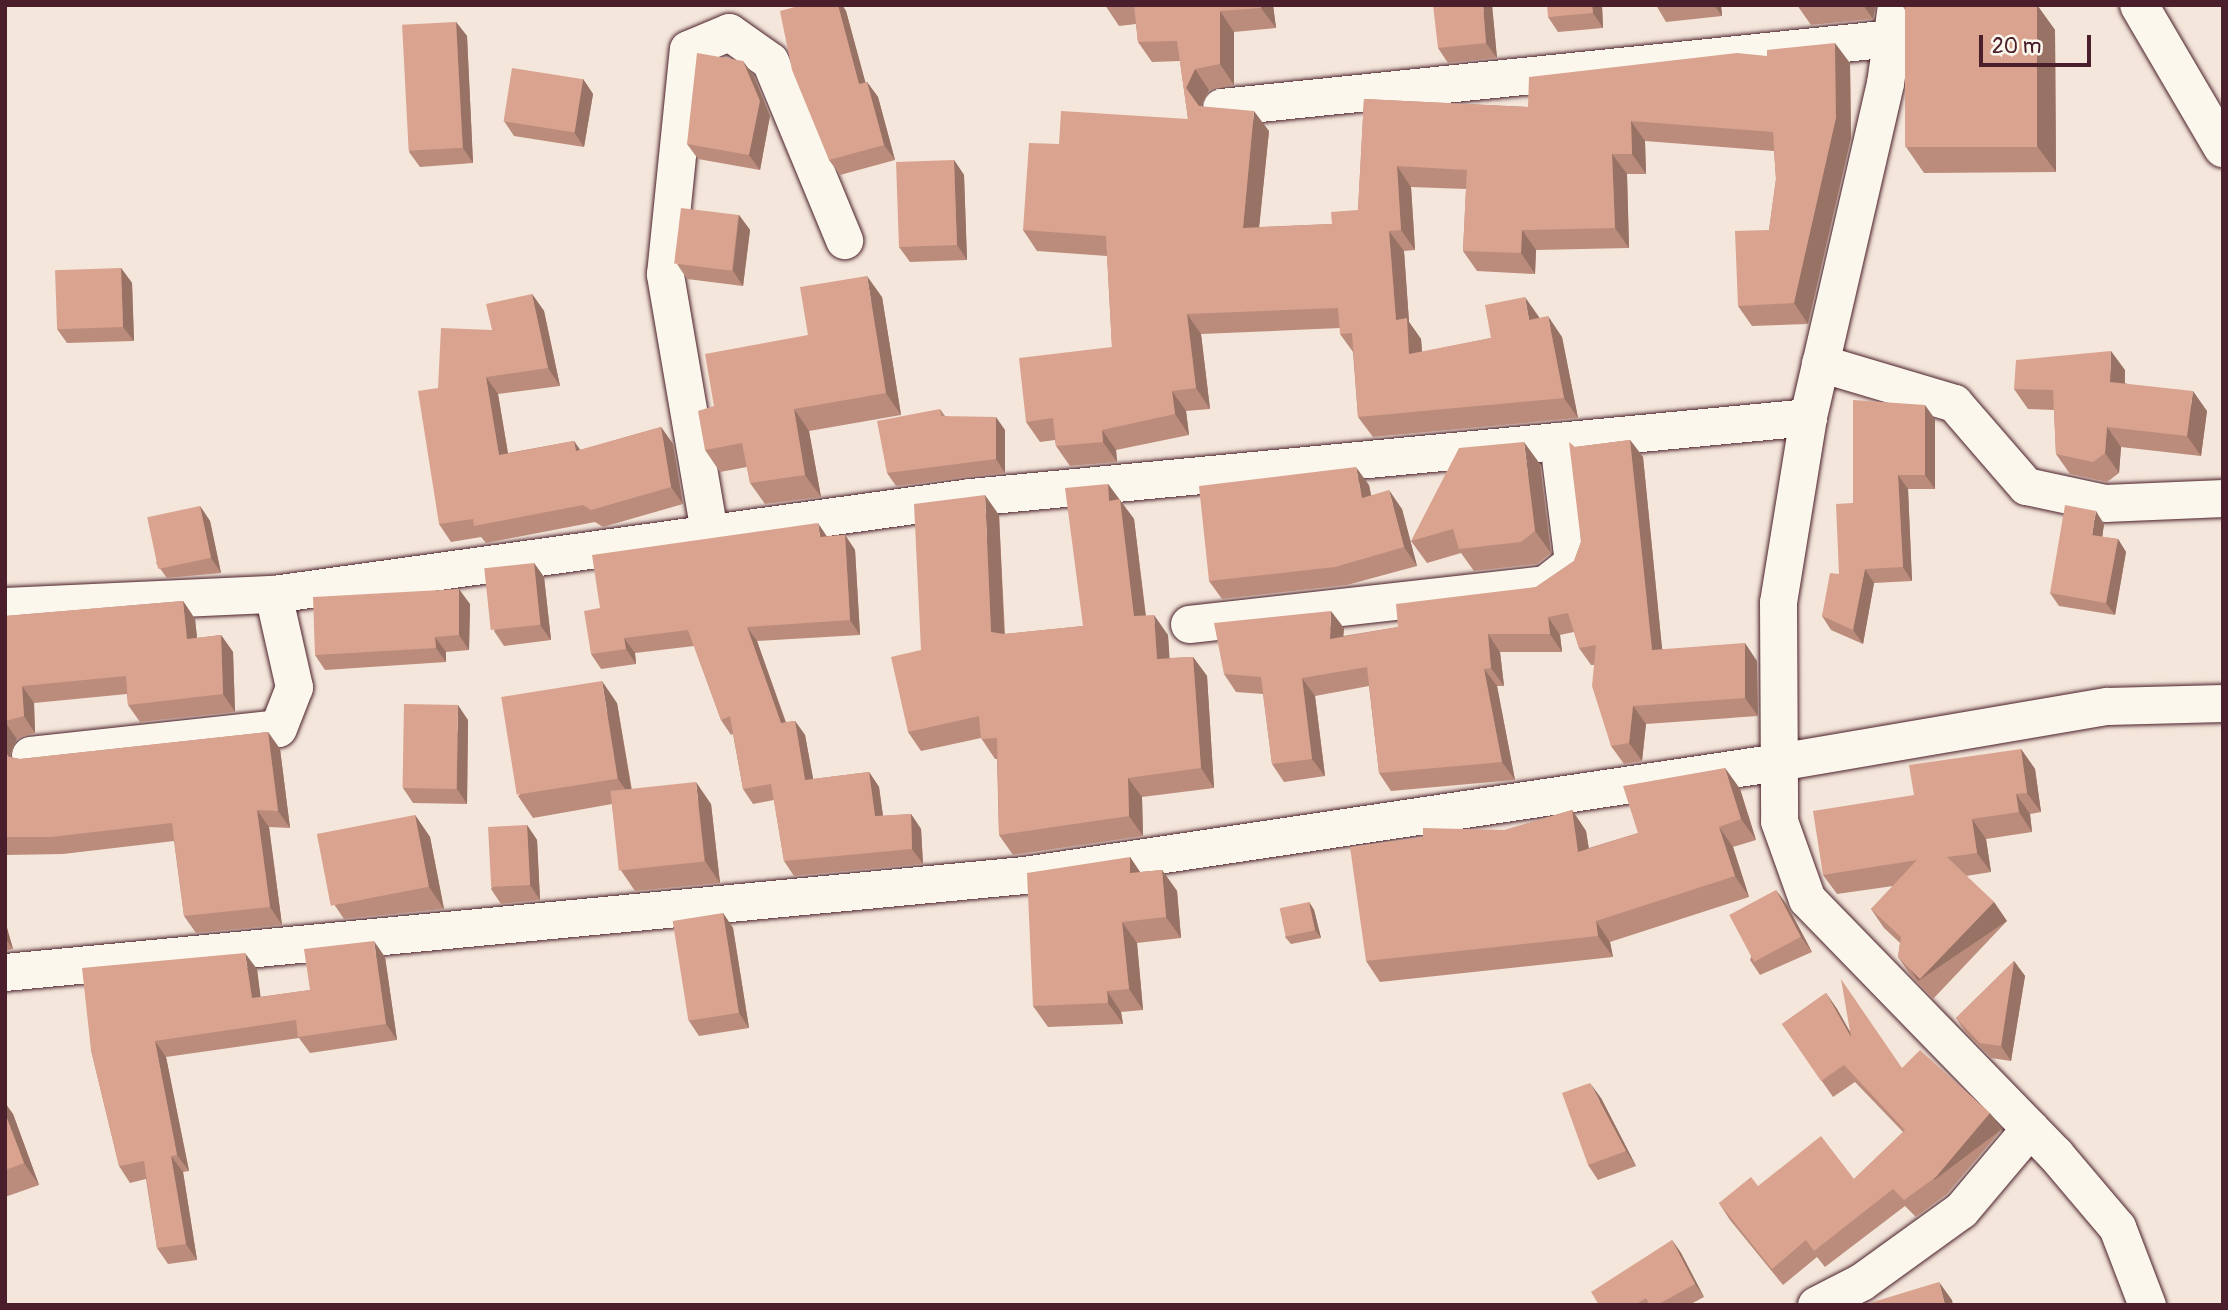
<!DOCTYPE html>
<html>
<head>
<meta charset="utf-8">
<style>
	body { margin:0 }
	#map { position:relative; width:2228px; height:1310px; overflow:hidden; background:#f4e6da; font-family:Pangolin,sans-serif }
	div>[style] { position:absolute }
	.roads { filter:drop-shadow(0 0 2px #4a1f2b) drop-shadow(0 0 2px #4a1f2b) }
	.street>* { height:37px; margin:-18.5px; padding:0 18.5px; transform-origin:18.5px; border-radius:18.5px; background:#fbf7ec }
	.secondary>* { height:38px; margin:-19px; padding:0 19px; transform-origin:19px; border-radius:19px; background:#fbf7ec }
	.wall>* { inset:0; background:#bb8c7c }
	.shaded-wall>* { inset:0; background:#987265; transform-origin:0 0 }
	.building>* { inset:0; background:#d9a390; transform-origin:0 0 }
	span { translate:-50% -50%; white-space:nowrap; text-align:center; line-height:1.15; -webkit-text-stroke:5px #fbf7ec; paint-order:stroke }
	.frame { position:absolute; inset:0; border:7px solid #4a1f2b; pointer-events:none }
	.scale { position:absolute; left:1979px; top:35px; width:112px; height:32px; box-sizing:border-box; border:4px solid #4a1f2b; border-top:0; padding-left:9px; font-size:21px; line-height:24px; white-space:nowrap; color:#4a1f2b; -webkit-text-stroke:5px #fbf7ec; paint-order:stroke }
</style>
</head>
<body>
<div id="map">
	<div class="roads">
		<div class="street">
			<i style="left:1896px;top:5px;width:79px;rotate:98deg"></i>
			<i style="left:1885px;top:83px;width:343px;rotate:103deg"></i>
			<i style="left:1808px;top:417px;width:187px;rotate:99.2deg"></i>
			<i style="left:1778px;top:602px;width:219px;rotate:89.7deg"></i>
			<i style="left:1779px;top:821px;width:83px;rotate:70.3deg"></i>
			<i style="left:1807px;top:899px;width:356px;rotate:45.8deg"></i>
			<i style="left:2055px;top:1154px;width:96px;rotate:49.7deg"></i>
			<i style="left:2117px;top:1227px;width:84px;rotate:69deg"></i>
			<i style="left:1221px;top:107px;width:675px;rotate:-5.87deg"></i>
			<i style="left:1820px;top:363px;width:140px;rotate:16.6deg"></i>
			<i style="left:1954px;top:403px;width:110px;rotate:49.1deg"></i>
			<i style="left:2026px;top:486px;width:81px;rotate:12.1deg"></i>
			<i style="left:2105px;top:503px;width:118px;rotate:-2.4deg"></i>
			<i style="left:709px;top:532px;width:262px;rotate:-99.7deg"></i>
			<i style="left:665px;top:274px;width:226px;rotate:-84.2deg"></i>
			<i style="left:688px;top:49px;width:44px;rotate:-22.5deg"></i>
			<i style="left:729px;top:32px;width:50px;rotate:35.3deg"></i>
			<i style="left:770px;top:61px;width:194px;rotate:67.5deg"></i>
			<i style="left:5px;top:606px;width:268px;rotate:-2.6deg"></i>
			<i style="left:273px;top:594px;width:704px;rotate:-7.92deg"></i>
			<i style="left:970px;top:497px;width:842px;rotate:-5.45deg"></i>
			<i style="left:1189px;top:624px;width:358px;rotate:-6.4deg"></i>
			<i style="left:1545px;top:584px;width:36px;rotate:-38deg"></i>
			<i style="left:1573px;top:562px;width:122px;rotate:-97.1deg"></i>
			<i style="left:30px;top:755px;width:249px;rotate:-6.2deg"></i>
			<i style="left:278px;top:728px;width:44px;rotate:-68.7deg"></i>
			<i style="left:294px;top:687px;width:95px;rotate:-102.7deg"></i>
			<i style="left:5px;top:972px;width:1024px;rotate:-5.44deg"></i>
			<i style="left:1024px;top:875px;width:762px;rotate:-8.52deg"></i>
			<i style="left:1778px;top:762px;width:334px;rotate:-9.7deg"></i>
			<i style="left:2107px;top:706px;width:116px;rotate:-1.5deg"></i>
			<i style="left:1816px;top:1305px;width:51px;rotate:-27.1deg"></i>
			<i style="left:1861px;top:1282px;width:123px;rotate:-35.8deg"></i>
			<i style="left:1961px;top:1210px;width:107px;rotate:-49.9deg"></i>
		</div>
		<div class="secondary">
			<i style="left:2139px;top:5px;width:166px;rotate:59.6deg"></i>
		</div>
	</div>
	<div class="wall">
		<i style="clip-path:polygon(802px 5px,842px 5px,846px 11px,865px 82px,867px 82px,878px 97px,895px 160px,840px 175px,829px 160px)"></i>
		<i style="clip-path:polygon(1105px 5px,1273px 5px,1276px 28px,1234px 32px,1234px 85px,1209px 90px,1201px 106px,1269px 131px,1259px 227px,1332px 224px,1358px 210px,1364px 99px,1528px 107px,1850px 63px,1851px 138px,1808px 324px,1752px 326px,1738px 306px,1769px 230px,1776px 179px,1774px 151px,1645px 141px,1646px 174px,1627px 174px,1629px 248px,1536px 250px,1535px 274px,1477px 271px,1463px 251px,1466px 189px,1411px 187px,1415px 250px,1404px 251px,1409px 322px,1421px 339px,1422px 352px,1491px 338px,1539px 318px,1562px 337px,1578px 418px,1373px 437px,1358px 417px,1353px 352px,1340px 334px,1340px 328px,1201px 334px,1210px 409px,1186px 411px,1189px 435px,1116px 450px,1117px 462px,1070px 466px,1056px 446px,1055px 440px,1040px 442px,1026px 422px,1112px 347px,1107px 256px,1037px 251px,1023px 230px,1059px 144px,1188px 119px,1180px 61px,1152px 62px,1138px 42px,1136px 24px,1119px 26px)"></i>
		<i style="clip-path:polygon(1492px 5px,1497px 58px,1448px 63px,1438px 48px)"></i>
		<i style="clip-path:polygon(1602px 5px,1603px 28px,1558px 32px,1548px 17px)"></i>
		<i style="clip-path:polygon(1656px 5px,1721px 5px,1722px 16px,1666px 22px)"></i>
		<i style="clip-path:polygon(1797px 5px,1876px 5px,1873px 19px,1811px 25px)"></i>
		<i style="clip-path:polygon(1902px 5px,2037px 5px,2055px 30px,2056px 172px,1924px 173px,1906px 147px,1905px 10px)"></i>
		<i style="clip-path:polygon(456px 22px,467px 36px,473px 163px,420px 167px,409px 152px)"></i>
		<i style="clip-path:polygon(754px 76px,770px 116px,760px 170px,698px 159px,687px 144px)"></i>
		<i style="clip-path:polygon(583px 79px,593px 94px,584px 147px,514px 136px,504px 121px)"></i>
		<i style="clip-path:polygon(954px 160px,964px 175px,967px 260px,910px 262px,899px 247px)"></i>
		<i style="clip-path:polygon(739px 215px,750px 230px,743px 286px,687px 279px,677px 264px)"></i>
		<i style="clip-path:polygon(121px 268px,132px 283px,134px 341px,67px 343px,57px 329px)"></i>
		<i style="clip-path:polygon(532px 294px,544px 311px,560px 386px,498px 394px,508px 453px,574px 441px,580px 450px,661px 427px,673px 444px,683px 504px,603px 527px,595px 522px,486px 543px,481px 537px,451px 542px,439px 524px,438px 388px)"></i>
		<i style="clip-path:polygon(882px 297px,901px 415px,809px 431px,821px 497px,765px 504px,750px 483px,747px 467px,720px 472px,705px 450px,714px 406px,808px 335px)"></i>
		<i style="clip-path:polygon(2125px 370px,2125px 383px,2207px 411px,2201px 456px,2121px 447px,2119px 473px,2107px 482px,2070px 474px,2056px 454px,2054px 410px,2028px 409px,2014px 389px)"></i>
		<i style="clip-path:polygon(940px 409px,945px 416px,1005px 430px,1005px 473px,896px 486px,887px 473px)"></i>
		<i style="clip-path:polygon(1935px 419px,1935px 489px,1908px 489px,1912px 581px,1874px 583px,1863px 644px,1831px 630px,1822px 616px,1839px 574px,1853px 503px)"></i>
		<i style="clip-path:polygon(1630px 440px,1643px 457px,1662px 649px,1757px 661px,1758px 716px,1646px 724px,1642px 761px,1624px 764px,1611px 746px,1594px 665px,1591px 665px,1579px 648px,1574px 632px,1560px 635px,1562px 652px,1500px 652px,1504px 686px,1497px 686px,1515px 780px,1391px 791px,1379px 773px,1369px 686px,1315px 696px,1325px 776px,1284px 782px,1272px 764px,1263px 694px,1236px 692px,1224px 674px,1344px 628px,1343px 636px,1398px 627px,1536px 587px,1574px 561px,1581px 542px,1575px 447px)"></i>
		<i style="clip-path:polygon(1540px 464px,1551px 553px,1537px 564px,1474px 571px,1461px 553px,1427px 563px,1411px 541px)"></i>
		<i style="clip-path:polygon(1108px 484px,1134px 519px,1146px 616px,1168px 635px,1169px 658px,1193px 657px,1207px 676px,1214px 788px,1142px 797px,1143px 836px,1013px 855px,999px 835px,997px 759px,995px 759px,981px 738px,921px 751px,908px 732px,921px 650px,999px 515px,1005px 634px,1083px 626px)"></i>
		<i style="clip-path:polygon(1369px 485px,1371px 495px,1402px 509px,1417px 566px,1347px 585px,1222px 599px,1209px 581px)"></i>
		<i style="clip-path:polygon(200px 506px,210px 521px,221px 573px,167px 578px,156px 563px)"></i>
		<i style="clip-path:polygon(2104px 524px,2102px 537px,2118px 539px,2126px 552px,2115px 615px,2059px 606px,2050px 593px)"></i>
		<i style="clip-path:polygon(845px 535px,855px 550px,860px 635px,757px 641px,786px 722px,795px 721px,805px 735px,813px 779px,869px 772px,879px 787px,883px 816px,911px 814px,921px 829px,923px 864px,794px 876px,784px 861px,774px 800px,753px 804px,743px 789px,733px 734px,731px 735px,721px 720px,694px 646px,635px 653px,636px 664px,601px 669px,591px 654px,600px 608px,827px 536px)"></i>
		<i style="clip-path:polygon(534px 563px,544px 577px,551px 640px,504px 646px,494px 631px)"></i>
		<i style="clip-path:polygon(183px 601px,195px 619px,197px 638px,221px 635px,233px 652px,235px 712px,140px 722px,128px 705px,127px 694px,34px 703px,35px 733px,17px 739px,10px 757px,20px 759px,268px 732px,280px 749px,290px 828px,269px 827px,282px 925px,196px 933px,184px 916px,174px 841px,63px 854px,5px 855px,5px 616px)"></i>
		<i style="clip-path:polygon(470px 604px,469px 650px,446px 652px,446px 662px,325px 670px,315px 655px)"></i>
		<i style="clip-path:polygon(617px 703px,632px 790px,711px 804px,720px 883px,635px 891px,620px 869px,612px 804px,533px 818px,518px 796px)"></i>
		<i style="clip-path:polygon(468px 720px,467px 804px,413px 803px,403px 788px)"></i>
		<i style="clip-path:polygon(2021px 749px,2035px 769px,2041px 812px,2030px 814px,2032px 832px,1986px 839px,1991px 872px,1966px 876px,1994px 902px,2007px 921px,1933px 999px,1911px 976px,1898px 957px,1900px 943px,1884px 928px,1871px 909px,1893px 886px,1837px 894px,1823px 875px,1914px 795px)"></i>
		<i style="clip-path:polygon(1725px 768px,1740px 789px,1756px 840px,1733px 847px,1749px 897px,1610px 942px,1613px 957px,1380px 982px,1366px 961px,1505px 830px,1572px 810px,1586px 831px,1589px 848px,1638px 833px)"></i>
		<i style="clip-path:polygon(415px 815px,430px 837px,444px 909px,344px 919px,329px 897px)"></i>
		<i style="clip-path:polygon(527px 825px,537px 840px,540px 900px,501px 904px,491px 889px)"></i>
		<i style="clip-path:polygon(1130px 857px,1140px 872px,1162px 870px,1177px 891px,1181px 938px,1137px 943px,1143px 1010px,1121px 1012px,1123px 1024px,1048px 1027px,1033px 1006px)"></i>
		<i style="clip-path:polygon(1776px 890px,1787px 905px,1812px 952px,1760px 975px,1750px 960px)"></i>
		<i style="clip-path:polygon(1309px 902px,1314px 910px,1321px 938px,1291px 944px,1285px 937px)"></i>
		<i style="clip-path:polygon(723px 913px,733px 928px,749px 1028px,699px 1036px,689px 1021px)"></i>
		<i style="clip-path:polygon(5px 921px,13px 949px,5px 951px)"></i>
		<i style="clip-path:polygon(385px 957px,397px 1040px,310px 1053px,299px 1038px,166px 1057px,189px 1171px,183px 1172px,197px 1260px,168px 1264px,157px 1248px,146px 1179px,130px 1183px,119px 1166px,91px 1050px,257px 969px,260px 997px,310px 990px)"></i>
		<i style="clip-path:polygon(2014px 961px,2025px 976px,2011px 1061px,1991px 1058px,1966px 1033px,1956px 1018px)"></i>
		<i style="clip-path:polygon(1826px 993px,1837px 1009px,1850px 1032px,1902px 1068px,2002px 1129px,1947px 1194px,1916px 1217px,1905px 1206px,1825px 1267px,1817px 1257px,1783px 1285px,1730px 1220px,1719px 1203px,1758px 1186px,1854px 1179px,1903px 1132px,1855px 1082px,1833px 1097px,1782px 1024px)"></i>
		<i style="clip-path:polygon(1601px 1098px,1636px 1166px,1598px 1180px,1588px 1165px)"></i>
		<i style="clip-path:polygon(5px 1103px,13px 1114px,39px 1185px,5px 1197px)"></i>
		<i style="clip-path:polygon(1672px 1240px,1681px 1253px,1704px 1297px,1689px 1305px,1599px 1305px)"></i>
	</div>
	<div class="shaded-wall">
		<i style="clip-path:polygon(838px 5px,842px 5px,846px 11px,870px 99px,859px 84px)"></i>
		<i style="clip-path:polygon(1261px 5px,1273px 5px,1276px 28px,1261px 8px)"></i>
		<i style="clip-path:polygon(1483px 5px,1492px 5px,1497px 58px,1486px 43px)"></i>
		<i style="clip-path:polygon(1592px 5px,1602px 5px,1603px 28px,1593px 13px)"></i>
		<i style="clip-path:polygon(1714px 5px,1721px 5px,1722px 16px)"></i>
		<i style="clip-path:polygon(1863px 5px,1876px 5px,1873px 19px)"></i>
		<i style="clip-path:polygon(2037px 5px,2055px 30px,2056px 172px,2037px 146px)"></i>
		<i style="clip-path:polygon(1220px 11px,1234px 32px,1234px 85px,1220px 64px)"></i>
		<i style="clip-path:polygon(456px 22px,467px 36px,473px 163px,463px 148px)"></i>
		<i style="clip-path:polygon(1835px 43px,1850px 63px,1851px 138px,1808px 324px,1794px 303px)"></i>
		<i style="clip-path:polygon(743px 61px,754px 76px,770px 116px,760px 170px,749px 155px)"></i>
		<i style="clip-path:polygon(1195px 69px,1209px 90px,1200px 108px,1186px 88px)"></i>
		<i style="clip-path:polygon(583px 79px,593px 94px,584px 147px,574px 132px)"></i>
		<i style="clip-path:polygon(867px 82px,878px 97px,895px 160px,884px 145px)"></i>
		<i style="clip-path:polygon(1254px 111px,1269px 131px,1257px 248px,1243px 228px)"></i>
		<i style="clip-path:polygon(1631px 121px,1645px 141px,1646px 174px,1632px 154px)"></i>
		<i style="clip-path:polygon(1612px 154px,1627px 174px,1629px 248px,1615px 228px)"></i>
		<i style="clip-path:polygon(954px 160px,964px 175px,967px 260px,957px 245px)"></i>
		<i style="clip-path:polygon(1397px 166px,1411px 187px,1415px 250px,1401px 230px)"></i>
		<i style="clip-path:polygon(739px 215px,750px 230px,743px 286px,733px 271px)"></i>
		<i style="clip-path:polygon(1522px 230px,1536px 250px,1535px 274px,1521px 253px)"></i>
		<i style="clip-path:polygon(1389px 231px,1404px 251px,1409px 322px,1421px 339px,1424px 375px,1409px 354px,1396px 320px)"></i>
		<i style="clip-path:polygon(121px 268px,132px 283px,134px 341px,123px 327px)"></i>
		<i style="clip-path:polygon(867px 276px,882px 297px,901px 415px,886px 393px)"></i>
		<i style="clip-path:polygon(532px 294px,544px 311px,560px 386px,548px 368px)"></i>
		<i style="clip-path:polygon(1525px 297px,1539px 317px,1543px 340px,1529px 320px)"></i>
		<i style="clip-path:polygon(1187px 314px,1201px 334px,1210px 409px,1196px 388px)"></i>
		<i style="clip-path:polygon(1548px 316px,1562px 337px,1578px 418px,1564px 398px)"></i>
		<i style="clip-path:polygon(2111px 351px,2125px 370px,2124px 402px,2110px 382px)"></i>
		<i style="clip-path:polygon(486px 377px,498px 394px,511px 472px,499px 455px)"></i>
		<i style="clip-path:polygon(1172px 391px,1186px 411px,1189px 435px,1175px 414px)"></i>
		<i style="clip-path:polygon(2193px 391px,2207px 411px,2201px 456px,2187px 436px)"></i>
		<i style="clip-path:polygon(1925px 405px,1935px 419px,1935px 489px,1925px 475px)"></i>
		<i style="clip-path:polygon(794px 409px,809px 431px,821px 497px,805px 475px)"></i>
		<i style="clip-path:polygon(996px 417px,1005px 430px,1005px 473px,996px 459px)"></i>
		<i style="clip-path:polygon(661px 427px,673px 444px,683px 504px,671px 487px)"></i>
		<i style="clip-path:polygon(2107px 427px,2121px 447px,2119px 473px,2105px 453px)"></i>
		<i style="clip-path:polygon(1102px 430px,1116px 450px,1117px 462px,1103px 442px)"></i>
		<i style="clip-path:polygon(1630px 440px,1643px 457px,1664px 668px,1652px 650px)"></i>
		<i style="clip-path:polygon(574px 441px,586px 458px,576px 451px)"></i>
		<i style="clip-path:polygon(1524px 442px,1540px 464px,1551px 553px,1535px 531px)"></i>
		<i style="clip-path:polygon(1356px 467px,1369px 485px,1375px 516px,1362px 498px)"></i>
		<i style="clip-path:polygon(1898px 475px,1908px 489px,1912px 581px,1903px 567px)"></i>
		<i style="clip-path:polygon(1108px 484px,1134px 519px,1148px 636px,1134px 616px,1109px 501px)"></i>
		<i style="clip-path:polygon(1389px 490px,1402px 509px,1417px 566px,1404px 547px)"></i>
		<i style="clip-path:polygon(985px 495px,999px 515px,1005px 652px,991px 632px)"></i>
		<i style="clip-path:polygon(200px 506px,210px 521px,221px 573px,211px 558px)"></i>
		<i style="clip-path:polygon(2096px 511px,2104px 524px,2101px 547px,2092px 535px)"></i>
		<i style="clip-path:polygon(818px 523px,828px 538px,820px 537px)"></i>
		<i style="clip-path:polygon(845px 535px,855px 550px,860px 635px,850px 620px)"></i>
		<i style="clip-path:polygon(2118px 539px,2126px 552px,2115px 615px,2106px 603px)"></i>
		<i style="clip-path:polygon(534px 563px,544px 577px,551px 640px,540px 625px)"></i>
		<i style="clip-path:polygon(1865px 569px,1874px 583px,1863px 644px,1853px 630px)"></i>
		<i style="clip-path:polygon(459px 589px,470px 604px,469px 650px,459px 635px)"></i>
		<i style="clip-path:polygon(183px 601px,195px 619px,199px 656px,187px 639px)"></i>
		<i style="clip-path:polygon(1331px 611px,1344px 628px,1342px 656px,1330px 639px)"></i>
		<i style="clip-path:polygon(1154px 615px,1168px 635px,1171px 679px,1157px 659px)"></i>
		<i style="clip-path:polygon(1548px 617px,1560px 635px,1562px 652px,1550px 634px)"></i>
		<i style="clip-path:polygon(747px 627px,757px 641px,791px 738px,781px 723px)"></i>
		<i style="clip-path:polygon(1488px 634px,1500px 652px,1504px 686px,1491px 668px)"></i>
		<i style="clip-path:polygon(221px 635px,233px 652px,235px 712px,223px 694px)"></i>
		<i style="clip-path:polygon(435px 637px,446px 652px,446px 662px,436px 648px)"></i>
		<i style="clip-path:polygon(624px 638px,635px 653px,636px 664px,626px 649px)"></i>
		<i style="clip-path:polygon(1745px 643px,1757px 661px,1758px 716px,1745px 698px)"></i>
		<i style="clip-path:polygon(1193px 657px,1207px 676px,1214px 788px,1201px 768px)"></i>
		<i style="clip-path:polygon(1484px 669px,1497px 686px,1515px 780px,1502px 762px)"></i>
		<i style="clip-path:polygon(1302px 678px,1315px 696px,1325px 776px,1312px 759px)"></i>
		<i style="clip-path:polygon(602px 681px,617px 703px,633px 800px,618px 779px)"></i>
		<i style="clip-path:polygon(22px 686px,34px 703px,35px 733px,24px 716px)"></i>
		<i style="clip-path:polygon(458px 705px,468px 720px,467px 804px,457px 789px)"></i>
		<i style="clip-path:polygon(1633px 706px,1646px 724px,1642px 761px,1629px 743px)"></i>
		<i style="clip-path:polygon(795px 721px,805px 735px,816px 794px,805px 780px)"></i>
		<i style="clip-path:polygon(5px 722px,17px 739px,9px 758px,5px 752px)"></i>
		<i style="clip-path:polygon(268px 732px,280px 749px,290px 828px,278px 811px)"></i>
		<i style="clip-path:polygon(2021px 749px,2035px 769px,2041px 812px,2027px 793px)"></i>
		<i style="clip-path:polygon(1725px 768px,1740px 789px,1756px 840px,1741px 819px)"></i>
		<i style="clip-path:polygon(869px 772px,879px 787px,885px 831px,875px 816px)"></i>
		<i style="clip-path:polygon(1128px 778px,1142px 797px,1143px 836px,1129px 816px)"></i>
		<i style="clip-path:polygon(696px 782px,711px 804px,720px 883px,705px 861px)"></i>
		<i style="clip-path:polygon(2016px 794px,2030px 814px,2032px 832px,2019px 812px)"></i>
		<i style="clip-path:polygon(257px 810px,269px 827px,282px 925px,270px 907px)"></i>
		<i style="clip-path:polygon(1572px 810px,1586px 831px,1592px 873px,1578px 852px)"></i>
		<i style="clip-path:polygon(911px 814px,921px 829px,923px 864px,912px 849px)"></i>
		<i style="clip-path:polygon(415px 815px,430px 837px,444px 909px,429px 887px)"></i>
		<i style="clip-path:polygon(1972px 819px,1986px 839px,1991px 872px,1977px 853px)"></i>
		<i style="clip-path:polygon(527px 825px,537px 840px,540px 900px,530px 885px)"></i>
		<i style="clip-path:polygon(1719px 827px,1733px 847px,1749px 897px,1735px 876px)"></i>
		<i style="clip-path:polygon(1130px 857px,1144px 878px,1130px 873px)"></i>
		<i style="clip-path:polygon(1162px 870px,1177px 891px,1181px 938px,1166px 917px)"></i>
		<i style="clip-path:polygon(1776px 890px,1787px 905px,1812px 952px,1801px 937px)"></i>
		<i style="clip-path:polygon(1309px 902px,1314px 910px,1321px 938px,1315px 930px)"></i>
		<i style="left:1994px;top:902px;width:23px;height:107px;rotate:56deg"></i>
		<i style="clip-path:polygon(723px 913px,733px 928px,749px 1028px,739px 1013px)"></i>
		<i style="clip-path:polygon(5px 921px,13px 949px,5px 938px)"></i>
		<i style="clip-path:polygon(1596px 921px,1610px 942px,1613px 957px,1598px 936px)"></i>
		<i style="clip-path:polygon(1122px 922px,1137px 943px,1143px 1010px,1129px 989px)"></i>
		<i style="clip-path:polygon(374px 941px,385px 957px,397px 1040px,386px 1024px)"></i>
		<i style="clip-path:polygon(245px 953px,257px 969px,263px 1015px,252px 998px)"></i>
		<i style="clip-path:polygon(2014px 961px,2025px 976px,2011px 1061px,2001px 1046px)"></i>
		<i style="clip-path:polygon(1107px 991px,1121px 1012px,1123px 1024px,1108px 1003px)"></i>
		<i style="clip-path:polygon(1826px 993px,1837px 1009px,1862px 1053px,1851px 1037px)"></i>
		<i style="clip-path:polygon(155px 1041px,166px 1057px,189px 1171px,177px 1155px)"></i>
		<i style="clip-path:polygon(1590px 1083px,1601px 1098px,1636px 1166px,1626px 1151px)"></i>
		<i style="clip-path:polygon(5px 1103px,13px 1114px,39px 1185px,24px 1163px,5px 1113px)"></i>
		<i style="left:1990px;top:1113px;width:20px;height:84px;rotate:53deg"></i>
		<i style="clip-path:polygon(171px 1156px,183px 1172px,197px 1260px,186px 1244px)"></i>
		<i style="clip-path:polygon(1672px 1240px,1681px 1253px,1704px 1297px,1695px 1284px)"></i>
		<i style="clip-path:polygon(1939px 1282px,1952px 1300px,1953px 1305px,1945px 1305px)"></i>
	</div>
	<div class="building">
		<i style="clip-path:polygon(802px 5px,838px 5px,859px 84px,867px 82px,884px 145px,829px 160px,792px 70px,780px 11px)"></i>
		<i style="clip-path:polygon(1134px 5px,1261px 5px,1261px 8px,1220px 11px,1220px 64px,1195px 69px,1186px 88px,1199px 106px,1254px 111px,1243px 228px,1332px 224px,1331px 212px,1358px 210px,1364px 99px,1528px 107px,1529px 77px,1737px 53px,1767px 56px,1767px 50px,1835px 43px,1836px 118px,1794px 303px,1738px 306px,1735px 231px,1769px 230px,1776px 179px,1773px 132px,1631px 121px,1632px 154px,1612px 154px,1615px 228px,1522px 230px,1521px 253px,1463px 251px,1467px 170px,1397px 166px,1401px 230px,1389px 231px,1396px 320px,1407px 318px,1409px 354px,1491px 338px,1485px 305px,1525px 297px,1529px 320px,1548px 316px,1564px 398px,1358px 417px,1352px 333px,1340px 334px,1338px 308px,1187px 314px,1196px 388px,1172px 391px,1175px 414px,1102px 430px,1103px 442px,1056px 446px,1053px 418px,1026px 422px,1019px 358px,1112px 347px,1106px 236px,1023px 230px,1029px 143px,1059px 144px,1061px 111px,1188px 119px,1177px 41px,1138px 42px)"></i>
		<i style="clip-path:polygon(1433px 5px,1483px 5px,1486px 43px,1438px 48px)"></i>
		<i style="clip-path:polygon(1547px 5px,1592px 5px,1593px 13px,1548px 17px)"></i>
		<i style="left:1905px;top:5px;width:132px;height:142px"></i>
		<i style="left:456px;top:22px;width:126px;height:54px;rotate:87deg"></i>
		<i style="clip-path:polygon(697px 53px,743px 61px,760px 101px,749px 155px,687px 144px)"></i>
		<i style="left:512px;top:68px;width:72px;height:54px;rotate:9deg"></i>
		<i style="left:954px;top:160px;width:85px;height:58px;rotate:88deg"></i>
		<i style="left:681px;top:208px;width:58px;height:56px;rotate:7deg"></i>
		<i style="left:121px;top:268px;width:59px;height:66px;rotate:88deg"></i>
		<i style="clip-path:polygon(867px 276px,886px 393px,794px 409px,805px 475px,750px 483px,742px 443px,705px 450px,698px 411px,714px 406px,705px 354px,808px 335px,800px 287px)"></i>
		<i style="clip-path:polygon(532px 294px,548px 368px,486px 377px,499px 455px,574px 441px,576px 451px,661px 427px,671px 487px,591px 510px,583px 505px,474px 526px,473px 519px,439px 524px,418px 391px,438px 388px,441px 328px,492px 330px,486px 304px)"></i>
		<i style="clip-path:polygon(2111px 351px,2110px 382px,2193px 391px,2187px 436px,2107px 427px,2105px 453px,2093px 462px,2056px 454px,2053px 390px,2014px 389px,2016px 360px)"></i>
		<i style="clip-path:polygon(1853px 400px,1925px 405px,1925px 475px,1898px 475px,1903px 567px,1865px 569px,1853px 630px,1822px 616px,1830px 573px,1839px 574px,1836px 504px,1853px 503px)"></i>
		<i style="clip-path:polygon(940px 409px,941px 416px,996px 417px,996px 459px,887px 473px,877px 421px)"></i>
		<i style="clip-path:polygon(1630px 440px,1652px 650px,1745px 643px,1745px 698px,1633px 706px,1629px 743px,1611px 746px,1592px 686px,1596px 645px,1579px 648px,1568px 613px,1548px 617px,1550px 634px,1488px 634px,1491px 668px,1484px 669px,1502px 762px,1379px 773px,1367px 667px,1302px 678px,1312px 759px,1272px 764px,1261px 677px,1224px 674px,1214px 623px,1331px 611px,1330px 639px,1398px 627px,1396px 604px,1536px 587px,1574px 561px,1581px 542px,1569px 442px,1575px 447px)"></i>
		<i style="clip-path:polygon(1524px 442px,1535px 531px,1521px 542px,1459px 549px,1453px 529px,1411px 541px,1459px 448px)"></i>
		<i style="clip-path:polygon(1356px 467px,1362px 498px,1389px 490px,1404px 547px,1335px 567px,1209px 581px,1199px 486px)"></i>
		<i style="clip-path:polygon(1108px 484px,1109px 501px,1120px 499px,1134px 616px,1154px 615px,1157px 659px,1193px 657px,1201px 768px,1128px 778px,1129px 816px,999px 835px,997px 738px,981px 739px,979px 716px,908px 732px,891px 657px,921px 650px,914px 504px,985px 495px,991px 632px,1004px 634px,1083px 626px,1065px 488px)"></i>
		<i style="clip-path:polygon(2065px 505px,2096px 511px,2092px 535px,2118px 539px,2106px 603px,2050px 593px)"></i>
		<i style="left:200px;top:506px;width:53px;height:54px;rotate:78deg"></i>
		<i style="clip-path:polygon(818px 523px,820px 537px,845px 535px,850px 620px,747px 627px,781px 723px,795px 721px,805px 780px,869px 772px,875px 816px,911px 814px,912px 849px,784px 861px,771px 784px,743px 789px,730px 716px,721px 720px,688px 630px,624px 638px,626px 649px,591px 654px,584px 611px,600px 608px,592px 555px)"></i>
		<i style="left:534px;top:563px;width:62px;height:50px;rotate:84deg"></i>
		<i style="clip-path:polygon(459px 589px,459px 635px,435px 637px,436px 648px,315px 655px,313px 597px)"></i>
		<i style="clip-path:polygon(183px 601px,187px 639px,221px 635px,223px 694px,128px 705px,126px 676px,22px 686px,24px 716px,5px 721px,5px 616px)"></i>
		<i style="left:602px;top:681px;width:99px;height:102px;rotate:81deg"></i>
		<i style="left:404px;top:704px;width:54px;height:84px;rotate:1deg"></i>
		<i style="clip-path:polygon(268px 732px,278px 811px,257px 810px,270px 907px,184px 916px,172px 823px,51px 837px,5px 837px,5px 752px,9px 757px,20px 759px)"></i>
		<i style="clip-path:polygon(2021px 749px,2027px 793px,2016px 794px,2019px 812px,1972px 819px,1977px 853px,1947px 857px,1994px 902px,1920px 979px,1898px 957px,1901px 937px,1871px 909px,1917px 860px,1823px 875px,1813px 811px,1914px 795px,1909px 765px)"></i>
		<i style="clip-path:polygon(1725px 768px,1741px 819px,1719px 827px,1735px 876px,1596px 921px,1598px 936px,1366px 961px,1350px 847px,1423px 837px,1423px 828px,1505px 830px,1572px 810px,1578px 852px,1638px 833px,1623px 786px)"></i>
		<i style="left:696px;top:782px;width:80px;height:86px;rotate:84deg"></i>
		<i style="left:415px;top:815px;width:73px;height:100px;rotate:79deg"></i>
		<i style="left:527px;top:825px;width:60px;height:39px;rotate:87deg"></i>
		<i style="clip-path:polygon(1130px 857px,1130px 873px,1162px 870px,1166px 917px,1122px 922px,1129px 989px,1107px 991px,1108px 1003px,1033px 1006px,1027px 873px)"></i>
		<i style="left:1776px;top:890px;width:53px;height:53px;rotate:62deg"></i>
		<i style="left:1309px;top:902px;width:29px;height:30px;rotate:78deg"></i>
		<i style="left:723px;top:913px;width:101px;height:51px;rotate:81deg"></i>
		<i style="clip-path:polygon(374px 941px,386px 1024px,298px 1037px,296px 1020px,155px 1041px,177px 1155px,171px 1156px,186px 1244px,157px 1248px,144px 1161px,119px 1166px,91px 1050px,82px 968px,245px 953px,252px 998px,310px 990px,304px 949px)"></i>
		<i style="clip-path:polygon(2014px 961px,2001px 1046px,1980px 1043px,1956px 1018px)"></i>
		<i style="clip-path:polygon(1841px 979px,1902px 1068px,1920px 1050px,1990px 1113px,1936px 1177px,1904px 1200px,1893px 1189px,1814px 1251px,1806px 1240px,1772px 1269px,1719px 1203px,1751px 1177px,1758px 1186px,1821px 1136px,1854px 1179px,1905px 1130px,1844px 1065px,1821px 1081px,1782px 1024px,1826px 993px,1851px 1037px)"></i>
		<i style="clip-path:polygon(1590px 1083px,1626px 1151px,1588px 1165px,1562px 1093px)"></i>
		<i style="clip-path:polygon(5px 1113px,24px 1163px,5px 1170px)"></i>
		<i style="clip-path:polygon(1672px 1240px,1695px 1284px,1657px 1305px,1649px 1305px,1646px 1298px,1635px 1305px,1599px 1305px,1591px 1292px)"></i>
		<i style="clip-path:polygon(1939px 1282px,1945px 1305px,1863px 1305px)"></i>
	</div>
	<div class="frame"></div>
	<div class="scale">20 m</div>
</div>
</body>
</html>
